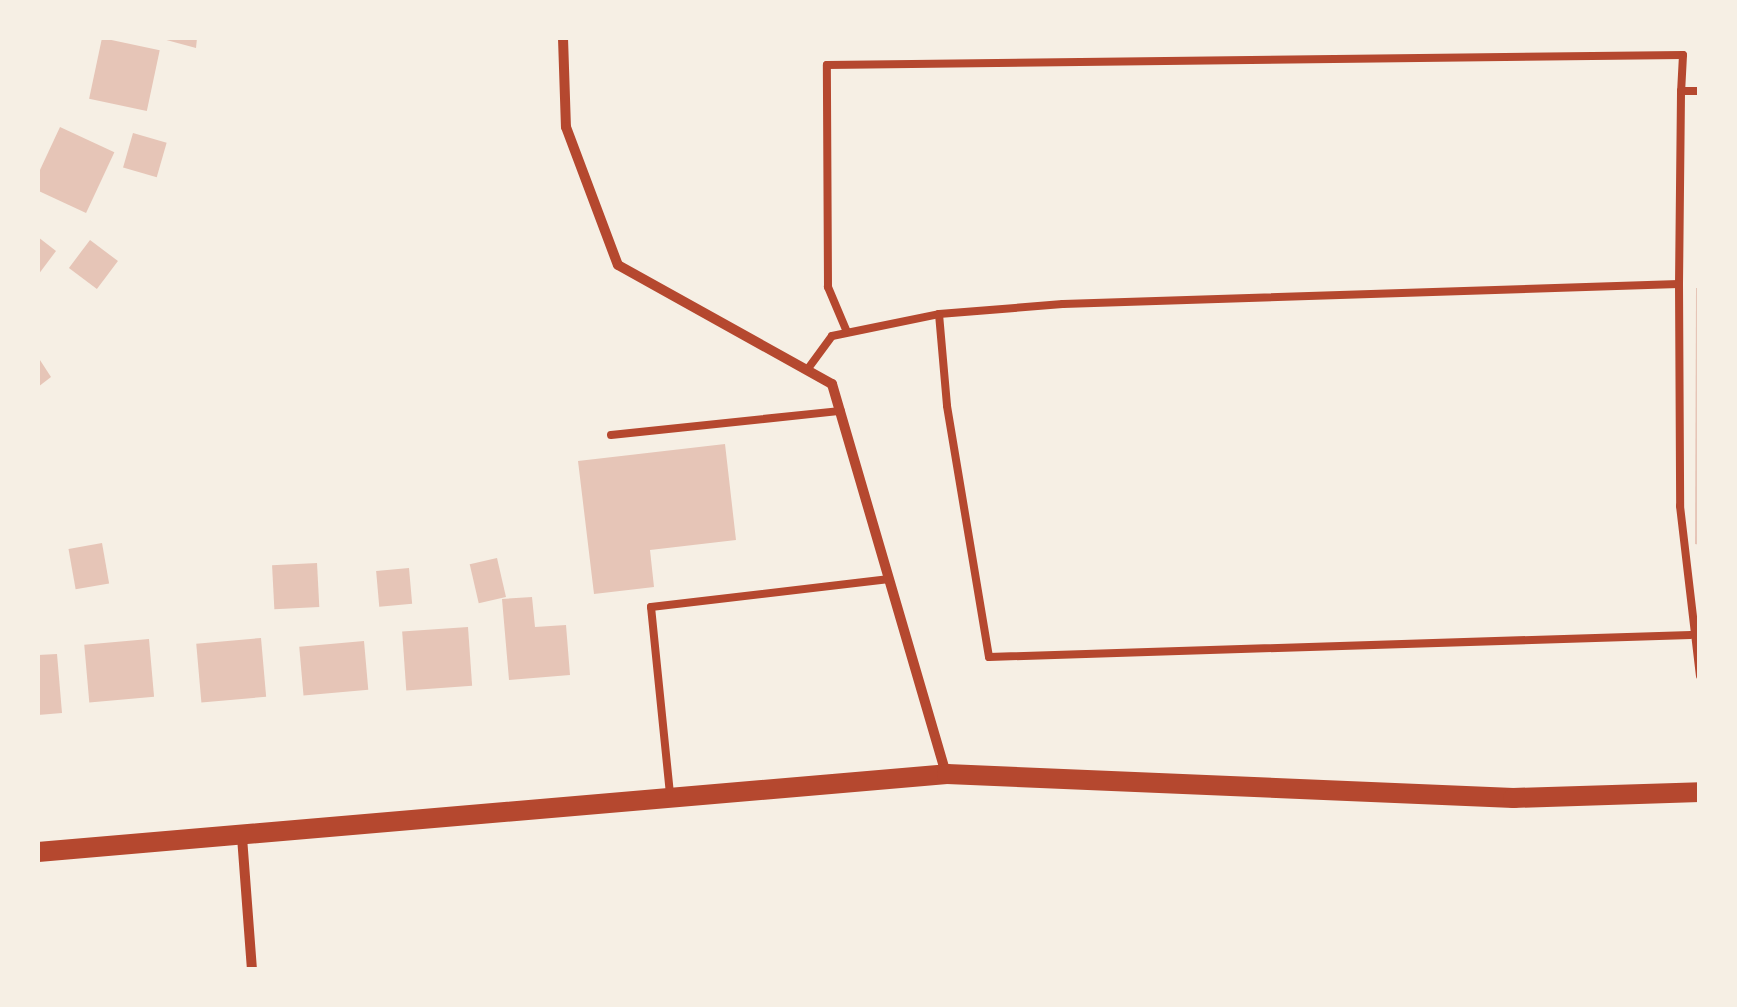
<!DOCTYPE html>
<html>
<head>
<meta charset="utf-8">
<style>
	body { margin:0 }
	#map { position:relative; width:1737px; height:1007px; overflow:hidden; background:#f6efe4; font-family:"IBM Plex Sans",sans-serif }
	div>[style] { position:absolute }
	.building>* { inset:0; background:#e6c5b7; transform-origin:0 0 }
	.service>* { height:8px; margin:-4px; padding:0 4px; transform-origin:4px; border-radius:4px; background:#b5482f }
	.minor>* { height:10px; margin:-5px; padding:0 5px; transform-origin:5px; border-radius:5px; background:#b5482f }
	.secondary>* { height:20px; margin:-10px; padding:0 10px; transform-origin:10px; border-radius:10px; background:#b5482f }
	span { translate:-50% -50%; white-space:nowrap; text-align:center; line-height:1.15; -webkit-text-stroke:10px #f6efe4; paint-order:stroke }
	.frame { position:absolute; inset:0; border:40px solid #f6efe4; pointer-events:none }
</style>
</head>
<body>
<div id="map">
	<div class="building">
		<i style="left:102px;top:38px;width:59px;height:62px;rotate:12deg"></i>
		<i style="clip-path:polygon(159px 38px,197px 38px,196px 48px)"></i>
		<i style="left:60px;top:127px;width:60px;height:67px;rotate:25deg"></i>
		<i style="left:133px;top:133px;width:35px;height:36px;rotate:16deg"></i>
		<i style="clip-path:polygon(38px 237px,56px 251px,38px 275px)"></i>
		<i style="left:90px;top:240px;width:35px;height:35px;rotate:37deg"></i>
		<i style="clip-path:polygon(1696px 288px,1700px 288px,1700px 545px,1695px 544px)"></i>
		<i style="clip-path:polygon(38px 357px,51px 377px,38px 387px)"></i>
		<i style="clip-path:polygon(725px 444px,736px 540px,650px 550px,654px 587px,594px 594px,578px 461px)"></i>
		<i style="left:102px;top:543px;width:41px;height:34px;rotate:80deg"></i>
		<i style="left:497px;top:558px;width:40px;height:28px;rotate:77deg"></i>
		<i style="left:317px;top:563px;width:44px;height:45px;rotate:87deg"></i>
		<i style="left:409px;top:568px;width:36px;height:33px;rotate:85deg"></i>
		<i style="clip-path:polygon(532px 597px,535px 627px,566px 625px,570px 675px,509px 680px,502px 599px)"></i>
		<i style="left:468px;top:627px;width:59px;height:66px;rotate:86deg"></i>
		<i style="left:261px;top:638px;width:59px;height:65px;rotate:85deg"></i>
		<i style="left:149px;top:639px;width:58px;height:65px;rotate:85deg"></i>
		<i style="left:364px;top:641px;width:49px;height:65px;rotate:85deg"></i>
		<i style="clip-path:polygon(57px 654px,62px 713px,38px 715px,38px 655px)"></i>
	</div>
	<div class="service">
		<i style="left:1679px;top:284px;width:193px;rotate:-89.4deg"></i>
		<i style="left:1681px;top:91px;width:19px"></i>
		<i style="left:939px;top:314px;width:92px;rotate:85deg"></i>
		<i style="left:947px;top:406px;width:254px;rotate:80.5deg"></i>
		<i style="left:989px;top:657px;width:702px;rotate:-1.8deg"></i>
		<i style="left:847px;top:332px;width:49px;rotate:-112.9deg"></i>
		<i style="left:828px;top:287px;width:222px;rotate:-90.3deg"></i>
		<i style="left:827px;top:65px;width:856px;rotate:-0.67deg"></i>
		<i style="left:1683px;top:55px;width:36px;rotate:93deg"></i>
		<i style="left:807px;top:370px;width:42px;rotate:-53.7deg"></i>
		<i style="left:832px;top:336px;width:109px;rotate:-11.6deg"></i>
		<i style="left:939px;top:314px;width:124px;rotate:-4.6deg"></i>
		<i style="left:1063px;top:304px;width:616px;rotate:-1.86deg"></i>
		<i style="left:1679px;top:284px;width:222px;rotate:89.7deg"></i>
		<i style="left:1680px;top:506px;width:171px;rotate:83.3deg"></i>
		<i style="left:611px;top:435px;width:231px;rotate:-6deg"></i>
		<i style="left:670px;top:794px;width:188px;rotate:-95.8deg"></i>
		<i style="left:651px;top:607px;width:240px;rotate:-6.7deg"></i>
	</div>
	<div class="minor">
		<i style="left:563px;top:38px;width:89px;rotate:88.1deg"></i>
		<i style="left:566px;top:127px;width:147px;rotate:69.4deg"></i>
		<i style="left:618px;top:265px;width:245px;rotate:29.1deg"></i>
		<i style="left:832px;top:384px;width:405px;rotate:73.7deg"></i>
		<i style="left:242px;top:837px;width:133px;rotate:85.7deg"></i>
	</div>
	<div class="secondary">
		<i style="left:38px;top:852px;width:912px;rotate:-4.9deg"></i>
		<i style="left:947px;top:774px;width:567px;rotate:2.43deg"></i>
		<i style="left:1513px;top:798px;width:187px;rotate:-1.8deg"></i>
	</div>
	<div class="frame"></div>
</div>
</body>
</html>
